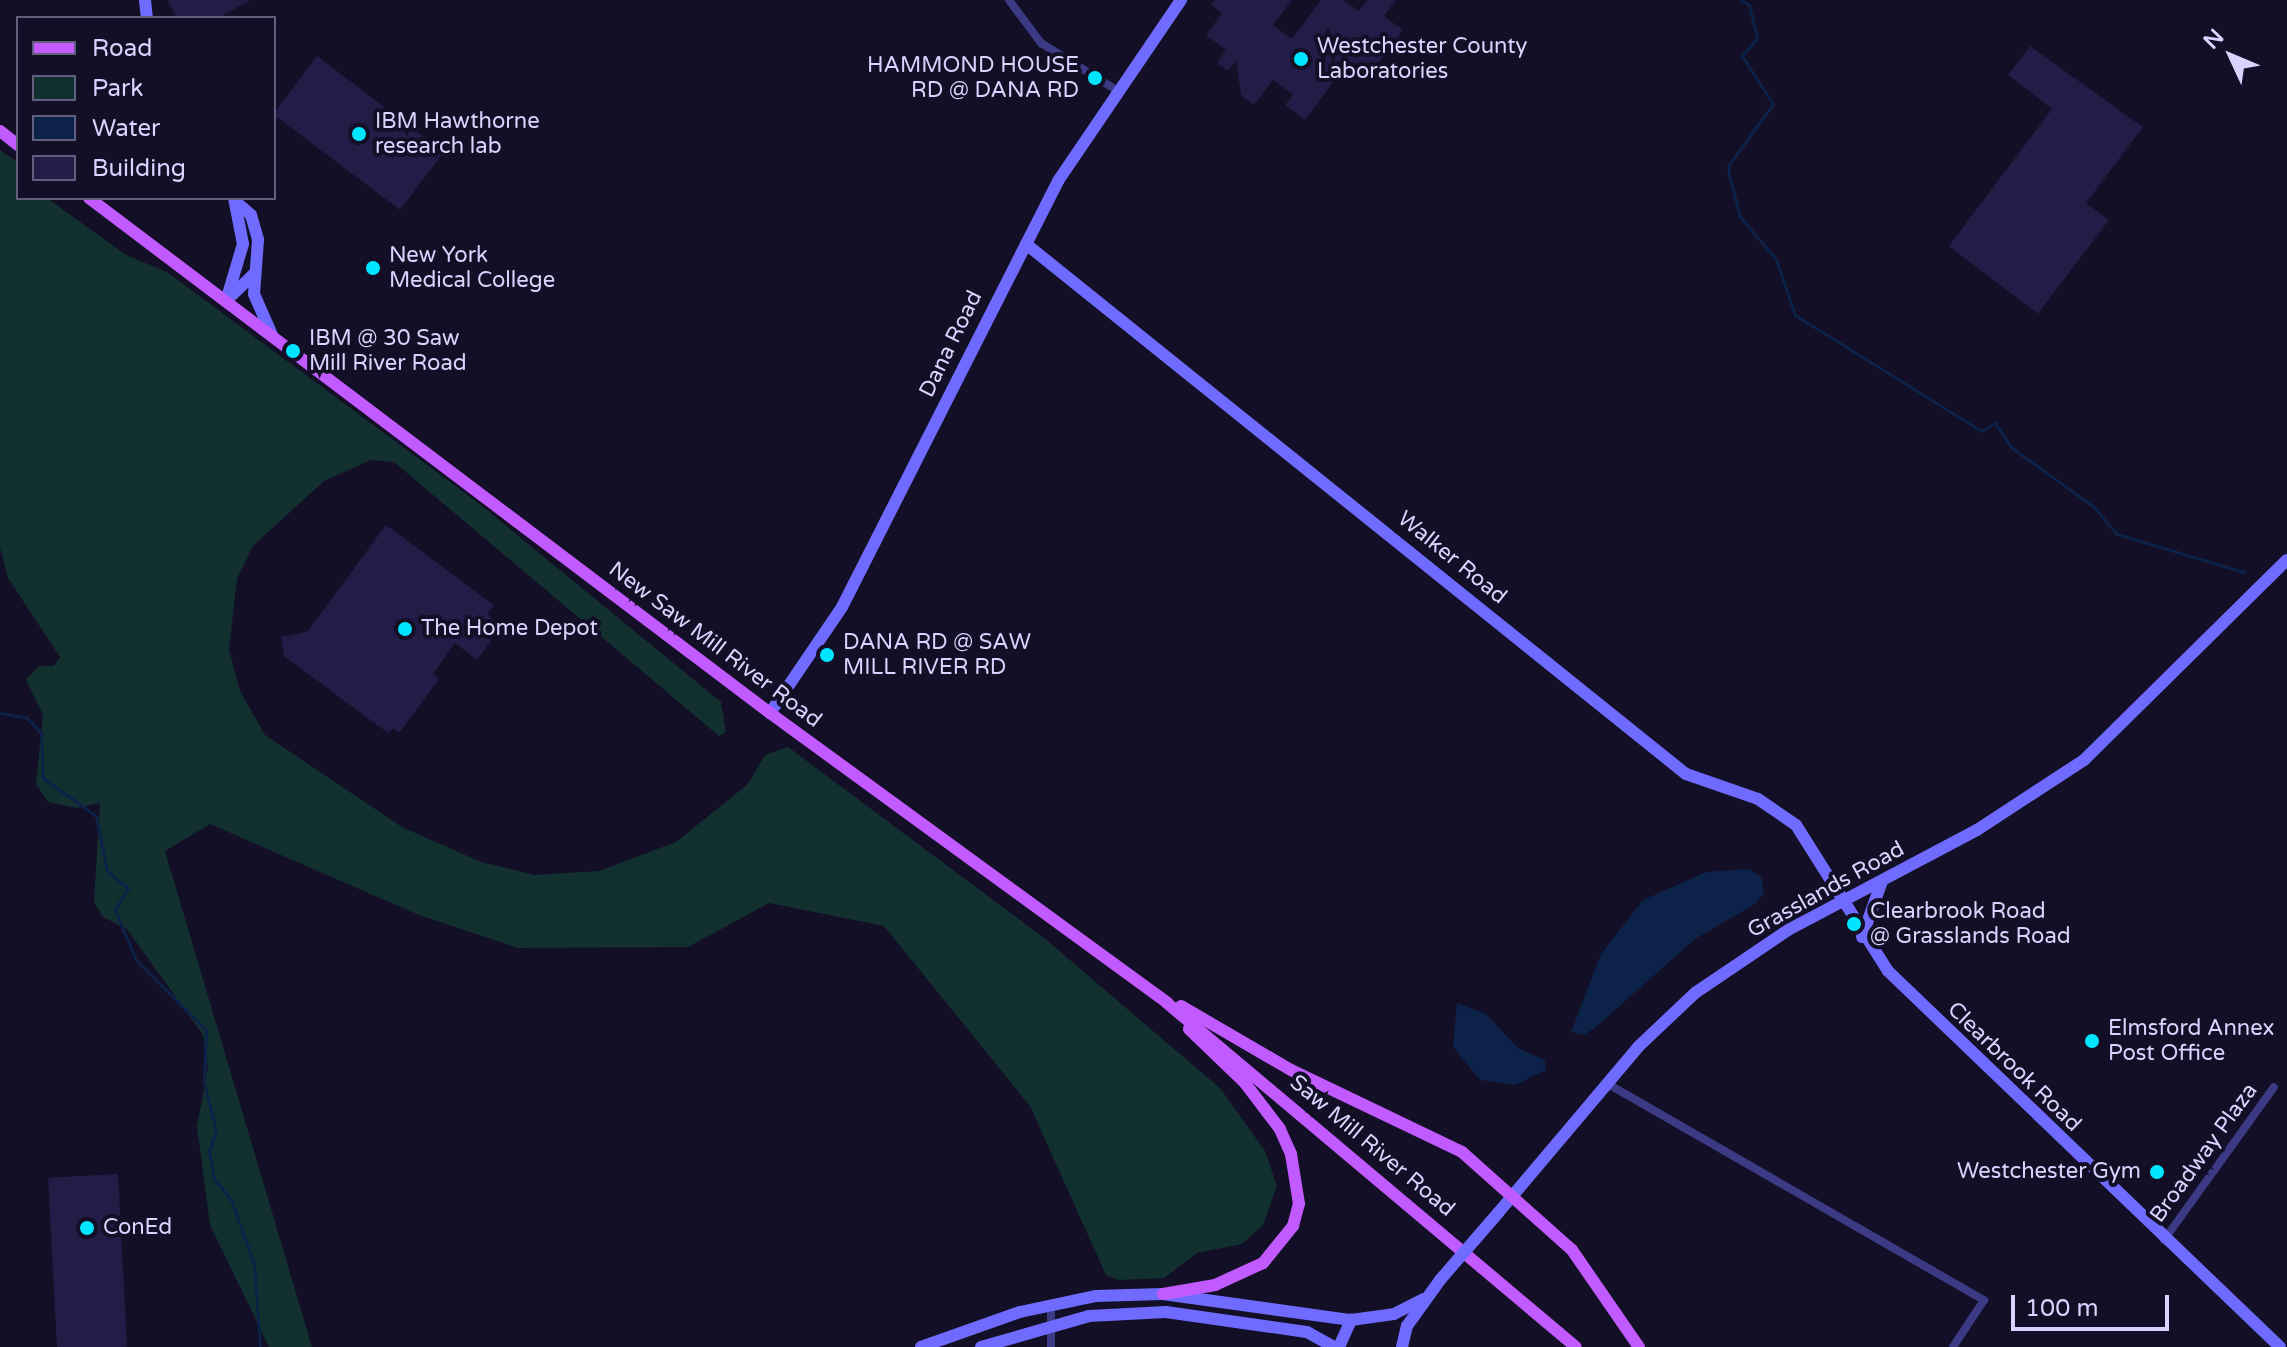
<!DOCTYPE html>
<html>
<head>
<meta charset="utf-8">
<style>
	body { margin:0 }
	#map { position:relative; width:2287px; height:1347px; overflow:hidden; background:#130f26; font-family:"Varela Round",sans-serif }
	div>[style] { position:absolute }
	.green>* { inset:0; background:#12302f }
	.water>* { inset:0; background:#0c2248 }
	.stream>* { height:3px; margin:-1.5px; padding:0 1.5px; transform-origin:1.5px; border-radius:1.5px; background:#0c2248 }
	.building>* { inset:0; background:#241b47; transform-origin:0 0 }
	.street>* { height:8px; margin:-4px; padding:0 4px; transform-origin:4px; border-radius:4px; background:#3d3a85 }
	.secondary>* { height:12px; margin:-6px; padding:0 6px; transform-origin:6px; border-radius:6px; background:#6f6bff }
	.primary>* { height:12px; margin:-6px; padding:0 6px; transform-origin:6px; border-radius:6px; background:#c25bff }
	.secondary-bridge>* { height:12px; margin:-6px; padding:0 6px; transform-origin:6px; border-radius:6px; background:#6f6bff }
	.dots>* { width:22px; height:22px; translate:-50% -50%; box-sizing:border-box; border:4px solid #130f26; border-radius:50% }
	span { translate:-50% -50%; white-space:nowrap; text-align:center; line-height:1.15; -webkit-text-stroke:8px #130f26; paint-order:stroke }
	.poi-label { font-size:22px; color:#d9d4ff }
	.left { translate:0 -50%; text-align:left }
	.right { translate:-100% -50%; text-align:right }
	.street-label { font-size:22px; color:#d9d4ff }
	.legend { position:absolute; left:16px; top:16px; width:260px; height:184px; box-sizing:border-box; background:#130f26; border:2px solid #625e7d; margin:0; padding:10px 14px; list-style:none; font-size:24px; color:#d9d4ff }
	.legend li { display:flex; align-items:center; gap:16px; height:40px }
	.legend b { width:40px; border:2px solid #625e7d }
	.north { position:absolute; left:2191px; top:16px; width:80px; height:80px; -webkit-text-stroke:6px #130f26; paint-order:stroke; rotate:314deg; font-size:22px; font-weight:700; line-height:32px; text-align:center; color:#d9d4ff }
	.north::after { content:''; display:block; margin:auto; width:28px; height:36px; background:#d9d4ff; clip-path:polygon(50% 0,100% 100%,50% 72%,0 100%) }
	.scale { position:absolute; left:2011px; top:1295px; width:158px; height:36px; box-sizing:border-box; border:4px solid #d9d4ff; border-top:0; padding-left:10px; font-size:24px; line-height:28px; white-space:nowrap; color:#d9d4ff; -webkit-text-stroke:6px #130f26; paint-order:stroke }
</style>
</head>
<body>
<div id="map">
	<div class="green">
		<i style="clip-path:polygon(0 150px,18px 162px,18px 198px,47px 198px,126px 255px,167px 272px,477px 502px,721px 702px,726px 732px,719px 736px,394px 462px,371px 460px,324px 481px,253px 546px,237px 579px,229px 649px,240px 691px,265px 735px,402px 827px,481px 862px,535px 875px,599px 871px,676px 842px,748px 784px,765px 755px,788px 747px,1044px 938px,1220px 1088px,1265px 1151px,1277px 1186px,1263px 1225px,1242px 1244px,1197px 1253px,1164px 1278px,1118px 1280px,1106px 1275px,1030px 1106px,884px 926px,769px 903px,688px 947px,518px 948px,419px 915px,210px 824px,165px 851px,312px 1347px,269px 1347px,210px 1225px,197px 1127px,208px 1067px,203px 1035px,127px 929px,103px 917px,94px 902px,100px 803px,76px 808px,48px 802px,36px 784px,43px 715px,26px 680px,39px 666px,54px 666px,60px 657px,8px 578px,0 548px)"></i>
	</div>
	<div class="water">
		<i style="clip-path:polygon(1748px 869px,1761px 876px,1764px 894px,1755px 904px,1695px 939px,1596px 1027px,1584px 1035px,1571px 1032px,1601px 954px,1643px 900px,1706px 872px)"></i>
		<i style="clip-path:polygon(1457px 1003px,1486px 1014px,1518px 1048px,1545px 1060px,1546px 1070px,1515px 1085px,1480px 1080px,1453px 1047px)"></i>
	</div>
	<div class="stream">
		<i style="left:1741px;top:0;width:9px;rotate:32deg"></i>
		<i style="left:1749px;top:5px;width:34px;rotate:76deg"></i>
		<i style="left:1757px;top:38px;width:23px;rotate:130deg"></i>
		<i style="left:1742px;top:56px;width:57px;rotate:57.1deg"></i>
		<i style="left:1773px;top:104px;width:77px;rotate:126deg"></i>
		<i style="left:1728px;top:166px;width:9px;rotate:84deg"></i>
		<i style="left:1729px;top:175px;width:43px;rotate:75.3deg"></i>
		<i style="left:1740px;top:217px;width:55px;rotate:49.4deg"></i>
		<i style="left:1776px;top:259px;width:59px;rotate:71.3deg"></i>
		<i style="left:1795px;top:315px;width:219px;rotate:31.9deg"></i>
		<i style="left:1981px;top:431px;width:16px;rotate:-30deg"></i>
		<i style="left:1995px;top:423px;width:30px;rotate:56deg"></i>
		<i style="left:2012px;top:448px;width:101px;rotate:35.7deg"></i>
		<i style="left:2094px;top:507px;width:35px;rotate:50deg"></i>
		<i style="left:2117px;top:534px;width:133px;rotate:16.7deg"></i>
		<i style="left:0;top:713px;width:27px;rotate:10deg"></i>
		<i style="left:27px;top:718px;width:21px;rotate:47deg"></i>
		<i style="left:41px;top:733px;width:45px;rotate:87.5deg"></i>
		<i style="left:43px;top:778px;width:65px;rotate:35.6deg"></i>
		<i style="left:96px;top:816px;width:56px;rotate:78.7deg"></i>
		<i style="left:107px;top:871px;width:27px;rotate:39deg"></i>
		<i style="left:128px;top:888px;width:26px;rotate:121deg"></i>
		<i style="left:115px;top:910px;width:54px;rotate:67.2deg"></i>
		<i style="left:136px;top:960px;width:99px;rotate:45deg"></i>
		<i style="left:206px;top:1030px;width:52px;rotate:92.2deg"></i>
		<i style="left:204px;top:1082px;width:50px;rotate:76.2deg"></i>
		<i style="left:216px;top:1131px;width:21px;rotate:109deg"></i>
		<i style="left:209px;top:1151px;width:28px;rotate:80deg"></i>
		<i style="left:214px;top:1179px;width:26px;rotate:50deg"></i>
		<i style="left:231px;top:1199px;width:70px;rotate:70.8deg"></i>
		<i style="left:254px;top:1265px;width:82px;rotate:85.8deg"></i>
	</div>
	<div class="building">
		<i style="clip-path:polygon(167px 0,251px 0,218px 18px,177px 18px)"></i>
		<i style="clip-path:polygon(1215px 0,1292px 0,1273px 25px,1292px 39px,1321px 0,1343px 0,1359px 11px,1367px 0,1396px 0,1384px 16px,1403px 30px,1365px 81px,1345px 66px,1305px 120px,1285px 105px,1293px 95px,1273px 80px,1254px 105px,1241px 95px,1236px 60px,1228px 71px,1217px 63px,1226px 50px,1206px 35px,1222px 13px,1211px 5px)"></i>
		<i style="clip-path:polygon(2030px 46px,2143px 127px,2086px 203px,2109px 220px,2038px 314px,1949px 246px,2052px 109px,2008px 75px)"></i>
		<i style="left:317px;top:56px;width:159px;height:73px;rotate:37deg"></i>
		<i style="clip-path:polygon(386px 525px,494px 605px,487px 614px,502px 626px,477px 660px,455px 643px,433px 674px,439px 679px,399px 733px,393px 728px,388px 733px,284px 656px,281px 637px,307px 632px)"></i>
		<i style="left:118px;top:1174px;width:173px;height:70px;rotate:87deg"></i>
	</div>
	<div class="street">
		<i style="left:1009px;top:0;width:54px;rotate:53.3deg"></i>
		<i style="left:1041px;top:43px;width:91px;rotate:31.9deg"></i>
		<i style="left:1608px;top:1084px;width:434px;rotate:29.9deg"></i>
		<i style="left:1984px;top:1300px;width:56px;rotate:123.4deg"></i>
		<i style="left:2164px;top:1240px;width:188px;rotate:-54.3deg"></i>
		<i style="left:1051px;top:1304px;width:43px;rotate:90deg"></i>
	</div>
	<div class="secondary">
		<i style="left:145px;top:0;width:18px;rotate:84deg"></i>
		<i style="left:235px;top:201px;width:21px;rotate:41deg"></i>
		<i style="left:251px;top:215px;width:26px;rotate:74deg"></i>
		<i style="left:258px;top:240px;width:54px;rotate:94.2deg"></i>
		<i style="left:254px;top:294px;width:45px;rotate:66.3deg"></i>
		<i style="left:1026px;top:244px;width:846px;rotate:38.77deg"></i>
		<i style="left:1686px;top:774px;width:76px;rotate:19.1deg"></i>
		<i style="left:1758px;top:799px;width:46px;rotate:34.4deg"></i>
		<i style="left:1796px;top:825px;width:173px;rotate:57.8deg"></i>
		<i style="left:1888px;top:971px;width:543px;rotate:43.81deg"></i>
		<i style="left:226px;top:301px;width:59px;rotate:-73.4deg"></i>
		<i style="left:243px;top:244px;width:47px;rotate:-101.1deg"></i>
		<i style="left:226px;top:301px;width:39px;rotate:-44deg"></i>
		<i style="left:770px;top:713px;width:128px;rotate:-55.8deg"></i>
		<i style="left:842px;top:607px;width:478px;rotate:-63.1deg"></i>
		<i style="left:1058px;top:181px;width:219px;rotate:-55.8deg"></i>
		<i style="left:1862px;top:937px;width:59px;rotate:-70.3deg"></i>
		<i style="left:1498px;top:1213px;width:219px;rotate:-49.8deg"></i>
		<i style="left:1639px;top:1046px;width:77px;rotate:-43.4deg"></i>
		<i style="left:1695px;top:993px;width:112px;rotate:-34.1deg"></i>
		<i style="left:1788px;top:930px;width:214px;rotate:-27.9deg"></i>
		<i style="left:1977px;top:830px;width:128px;rotate:-33.2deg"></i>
		<i style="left:2084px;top:760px;width:285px;rotate:-44.6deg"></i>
		<i style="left:921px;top:1347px;width:105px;rotate:-19.5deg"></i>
		<i style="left:1020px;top:1312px;width:78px;rotate:-11.9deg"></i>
		<i style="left:1096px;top:1296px;width:67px;rotate:-1.7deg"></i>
		<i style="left:1163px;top:1294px;width:190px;rotate:7.9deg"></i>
		<i style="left:1351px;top:1320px;width:43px;rotate:-7.9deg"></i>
		<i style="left:1394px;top:1314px;width:33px;rotate:-27deg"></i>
		<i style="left:981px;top:1347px;width:112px;rotate:-16deg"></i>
		<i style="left:1089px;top:1316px;width:77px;rotate:-3deg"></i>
		<i style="left:1166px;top:1312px;width:142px;rotate:8.1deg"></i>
		<i style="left:1307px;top:1332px;width:31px;rotate:29deg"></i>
		<i style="left:1339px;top:1347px;width:30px;rotate:-66deg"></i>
		<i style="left:1402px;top:1347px;width:22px;rotate:-77deg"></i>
		<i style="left:1407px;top:1326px;width:57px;rotate:-54.3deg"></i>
	</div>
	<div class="primary">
		<i style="left:0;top:131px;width:23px;rotate:38deg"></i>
		<i style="left:89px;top:198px;width:854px;rotate:37.1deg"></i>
		<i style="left:770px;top:713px;width:492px;rotate:36.1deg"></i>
		<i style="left:1167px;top:1003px;width:534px;rotate:40.07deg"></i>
		<i style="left:1181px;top:1006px;width:127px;rotate:30.2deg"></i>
		<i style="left:1291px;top:1070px;width:190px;rotate:25.6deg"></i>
		<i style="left:1462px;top:1152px;width:147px;rotate:41.7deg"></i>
		<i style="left:1572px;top:1250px;width:118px;rotate:55.4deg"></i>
		<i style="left:1163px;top:1294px;width:53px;rotate:-9.8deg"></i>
		<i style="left:1215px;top:1285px;width:53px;rotate:-24.6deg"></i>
		<i style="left:1263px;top:1263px;width:48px;rotate:-51deg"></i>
		<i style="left:1293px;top:1226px;width:23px;rotate:-75deg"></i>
		<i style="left:1299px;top:1204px;width:51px;rotate:-99.1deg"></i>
		<i style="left:1291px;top:1154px;width:27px;rotate:-114deg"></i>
		<i style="left:1280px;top:1129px;width:58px;rotate:-127.3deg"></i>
		<i style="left:1245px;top:1083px;width:78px;rotate:-136deg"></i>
	</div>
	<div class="secondary-bridge">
		<i style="left:1440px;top:1280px;width:89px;rotate:-49.1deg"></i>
	</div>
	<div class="dots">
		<i style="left:1301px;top:59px;background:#00e5ff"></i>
		<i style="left:1095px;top:78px;background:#00e5ff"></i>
		<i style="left:359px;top:134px;background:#00e5ff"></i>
		<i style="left:373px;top:268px;background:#00e5ff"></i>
		<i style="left:293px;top:351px;background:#00e5ff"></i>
		<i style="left:405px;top:629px;background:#00e5ff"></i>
		<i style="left:827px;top:655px;background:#00e5ff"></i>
		<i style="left:1854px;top:924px;background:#00e5ff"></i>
		<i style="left:2092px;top:1041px;background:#00e5ff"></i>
		<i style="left:2157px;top:1172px;background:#00e5ff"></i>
		<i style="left:87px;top:1228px;background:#00e5ff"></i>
	</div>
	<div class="poi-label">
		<span class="left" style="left:1317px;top:59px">Westchester County<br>Laboratories</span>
		<span class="right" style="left:1079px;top:78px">HAMMOND HOUSE<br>RD @ DANA RD</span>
		<span class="left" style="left:375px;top:134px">IBM Hawthorne<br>research lab</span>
		<span class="left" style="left:389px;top:268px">New York<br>Medical College</span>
		<span class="left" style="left:309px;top:351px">IBM @ 30 Saw<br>Mill River Road</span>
		<span class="left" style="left:421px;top:629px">The Home Depot</span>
		<span class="left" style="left:843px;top:655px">DANA RD @ SAW<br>MILL RIVER RD</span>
		<span class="left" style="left:1870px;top:924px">Clearbrook Road<br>@ Grasslands Road</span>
		<span class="left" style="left:2108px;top:1041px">Elmsford Annex<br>Post Office</span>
		<span class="right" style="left:2141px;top:1172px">Westchester Gym</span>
		<span class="left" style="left:103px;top:1228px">ConEd</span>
	</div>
	<div class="street-label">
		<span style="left:951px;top:344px;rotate:-64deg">Dana Road</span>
		<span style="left:1452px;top:558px;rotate:39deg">Walker Road</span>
		<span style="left:715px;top:645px;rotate:37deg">New Saw Mill River Road</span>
		<span style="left:1826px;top:890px;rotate:-29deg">Grasslands Road</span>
		<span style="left:2014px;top:1067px;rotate:44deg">Clearbrook Road</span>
		<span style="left:1372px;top:1146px;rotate:40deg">Saw Mill River Road</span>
		<span style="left:2204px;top:1153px;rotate:-54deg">Broadway Plaza</span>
	</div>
	<ul class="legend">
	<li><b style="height:10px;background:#c25bff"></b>Road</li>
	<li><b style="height:22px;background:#12302f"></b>Park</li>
	<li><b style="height:22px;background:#0c2248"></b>Water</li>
	<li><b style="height:22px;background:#241b47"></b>Building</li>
	</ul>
	<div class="north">N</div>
	<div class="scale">100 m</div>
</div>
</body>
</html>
